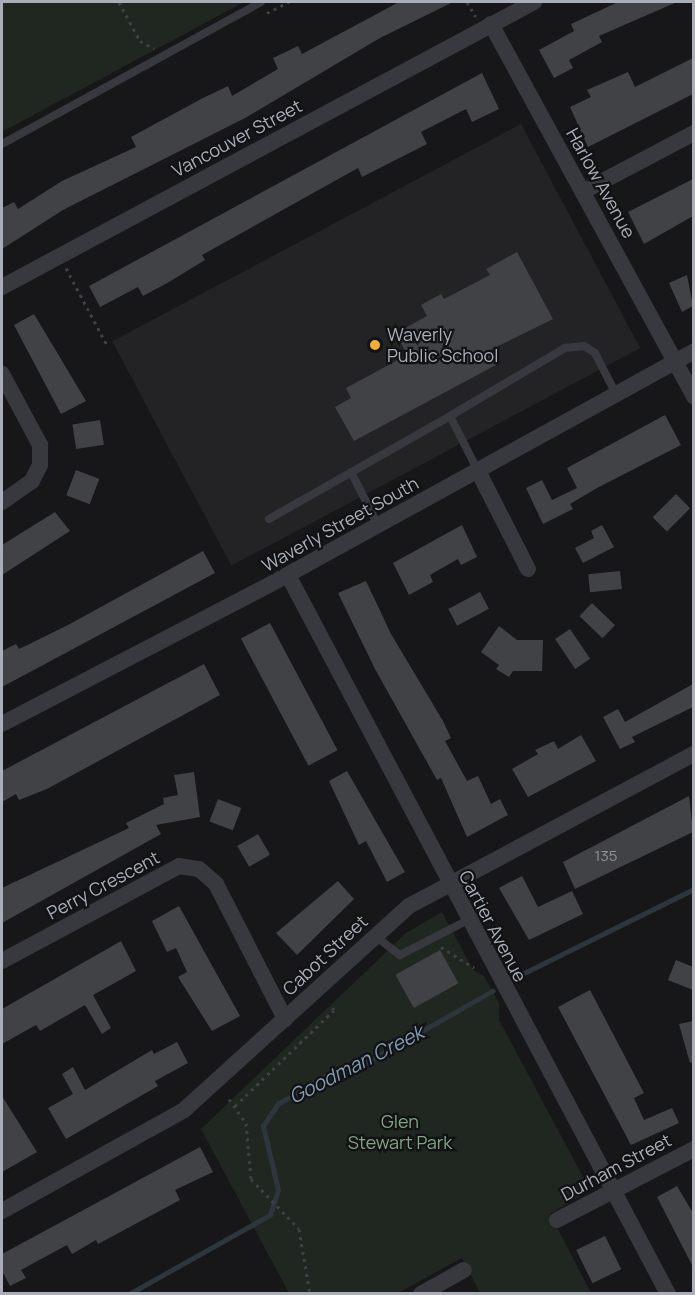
<!DOCTYPE html>
<html>
<head>
<meta charset="utf-8">
<style>
	body { margin:0 }
	#map { position:relative; width:695px; height:1295px; overflow:hidden; background:#171719; font-family:Manrope,sans-serif }
	div>[style] { position:absolute }
	.built>* { inset:0; background:#232326; transform-origin:0 0 }
	.green>* { inset:0; background:#1f2720 }
	.stream>* { height:4.5px; margin:-2.25px; padding:0 2.25px; transform-origin:2.25px; border-radius:2.25px; background:#2d363d }
	.building>* { inset:0; background:#414246; transform-origin:0 0 }
	.path>* { height:3px; margin-top:-1.5px; transform-origin:0; background:repeating-linear-gradient(90deg,#3e4045 0 3px,transparent 0 7.5px) }
	.service>* { height:8px; margin:-4px; padding:0 4px; transform-origin:4px; border-radius:4px; background:#38393e }
	.minor>* { height:16px; margin:-8px; padding:0 8px; transform-origin:8px; border-radius:8px; background:#38393e }
	.dots>* { width:16px; height:16px; translate:-50% -50%; box-sizing:border-box; border:3px solid #121214; border-radius:50% }
	span { translate:-50% -50%; white-space:nowrap; text-align:center; line-height:1.15; -webkit-text-stroke:4.5px #121214; paint-order:stroke }
	.number-label { font-size:15px; color:#8f939c }
	.number-label span { -webkit-text-stroke-width:0 }
	.street-label { font-size:18px; color:#a9aeb9 }
	.poi-label { font-size:18px; color:#a9aeb9 }
	.left { translate:0 -50%; text-align:left }
	.park-label { font-size:18px; color:#80a482 }
	.water-label { font-size:20px; color:#809db4; font-style:italic }
	.frame { position:absolute; inset:0; border:3px solid #a9aeb9; pointer-events:none }
</style>
</head>
<body>
<div id="map">
	<div class="built">
		<i style="left:521px;top:124px;width:254px;height:463px;rotate:62deg"></i>
	</div>
	<div class="green">
		<i style="clip-path:polygon(2px 2px,244px 2px,2px 132px)"></i>
		<i style="clip-path:polygon(442px 912px,473px 970px,484px 976px,499px 1003px,499px 1020px,590px 1190px,550px 1214px,591px 1293px,480px 1293px,462px 1258px,398px 1293px,289px 1293px,201px 1129px,406px 933px)"></i>
	</div>
	<div class="stream">
		<i style="left:520px;top:975px;width:194px;rotate:-26.3deg"></i>
		<i style="left:129px;top:1294px;width:162px;rotate:-29.3deg"></i>
		<i style="left:270px;top:1215px;width:26px;rotate:-72deg"></i>
		<i style="left:278px;top:1190px;width:66px;rotate:-103.2deg"></i>
		<i style="left:263px;top:1126px;width:27px;rotate:-56deg"></i>
		<i style="left:278px;top:1104px;width:52px;rotate:-31deg"></i>
		<i style="left:323px;top:1077px;width:41px;rotate:-17.1deg"></i>
		<i style="left:362px;top:1065px;width:150px;rotate:-29.6deg"></i>
	</div>
	<div class="building">
		<i style="clip-path:polygon(399px 2px,453px 2px,380px 38px,245px 118px,63px 210px,2px 249px,2px 208px,14px 202px,18px 209px,62px 181px,136px 147px,131px 137px,201px 99px,228px 86px,232px 96px,278px 69px,273px 58px,298px 46px,302px 54px)"></i>
		<i style="clip-path:polygon(618px 2px,677px 2px,599px 36px,602px 42px,569px 60px,573px 68px,554px 78px,539px 50px,574px 31px,571px 24px)"></i>
		<i style="clip-path:polygon(693px 58px,693px 94px,588px 147px,570px 107px,591px 97px,587px 90px,628px 72px,635px 87px)"></i>
		<i style="clip-path:polygon(482px 73px,499px 109px,472px 122px,466px 109px,421px 132px,427px 144px,362px 177px,358px 168px,202px 255px,205px 260px,169px 282px,143px 296px,138px 287px,100px 307px,89px 286px)"></i>
		<i style="clip-path:polygon(693px 179px,693px 216px,644px 244px,628px 212px)"></i>
		<i style="clip-path:polygon(517px 252px,553px 319px,488px 351px,496px 365px,354px 441px,335px 407px,351px 398px,346px 388px,407px 355px,396px 333px,427px 316px,421px 305px,441px 294px,444px 299px,490px 275px,486px 269px)"></i>
		<i style="clip-path:polygon(687px 275px,693px 306px,682px 312px,669px 283px)"></i>
		<i style="clip-path:polygon(34px 314px,86px 401px,61px 414px,14px 325px)"></i>
		<i style="clip-path:polygon(665px 415px,681px 445px,597px 488px,570px 504px,573px 509px,543px 524px,526px 488px,542px 480px,552px 500px,577px 488px,567px 468px)"></i>
		<i style="left:100px;top:420px;width:25px;height:28px;rotate:81deg"></i>
		<i style="left:76px;top:470px;width:25px;height:27px;rotate:21deg"></i>
		<i style="left:676px;top:494px;width:20px;height:33px;rotate:45deg"></i>
		<i style="clip-path:polygon(55px 512px,70px 531px,2px 575px,2px 545px)"></i>
		<i style="clip-path:polygon(462px 525px,477px 557px,461px 565px,458px 559px,430px 575px,433px 582px,409px 595px,393px 563px)"></i>
		<i style="clip-path:polygon(602px 525px,614px 547px,583px 563px,575px 548px,594px 538px,591px 531px)"></i>
		<i style="clip-path:polygon(203px 551px,215px 573px,2px 687px,2px 651px,16px 644px,19px 649px,68px 625px)"></i>
		<i style="left:620px;top:571px;width:18px;height:32px;rotate:84deg"></i>
		<i style="clip-path:polygon(366px 581px,391px 634px,443px 721px,451px 738px,445px 741px,467px 781px,478px 776px,491px 804px,500px 799px,508px 815px,467px 837px,441px 778px,437px 780px,375px 669px,338px 593px)"></i>
		<i style="left:480px;top:592px;width:19px;height:36px;rotate:62deg"></i>
		<i style="left:592px;top:603px;width:32px;height:18px;rotate:44deg"></i>
		<i style="left:270px;top:623px;width:144px;height:33px;rotate:62deg"></i>
		<i style="clip-path:polygon(499px 626px,517px 640px,543px 640px,542px 671px,513px 671px,509px 677px,496px 669px,499px 665px,481px 652px)"></i>
		<i style="left:570px;top:629px;width:36px;height:18px;rotate:56deg"></i>
		<i style="clip-path:polygon(204px 664px,220px 695px,47px 789px,19px 800px,16px 794px,2px 802px,2px 771px)"></i>
		<i style="clip-path:polygon(693px 684px,693px 707px,632px 737px,635px 742px,620px 749px,603px 717px,618px 709px,625px 722px)"></i>
		<i style="clip-path:polygon(581px 735px,596px 761px,528px 797px,512px 769px,538px 754px,535px 750px,554px 741px,558px 749px)"></i>
		<i style="clip-path:polygon(347px 771px,405px 872px,387px 882px,366px 841px,359px 845px,329px 781px)"></i>
		<i style="clip-path:polygon(194px 772px,200px 817px,156px 825px,161px 834px,2px 923px,2px 888px,129px 828px,126px 823px,164px 804px,163px 798px,178px 795px,174px 775px)"></i>
		<i style="clip-path:polygon(689px 796px,693px 832px,575px 889px,563px 862px)"></i>
		<i style="left:218px;top:799px;width:25px;height:24px;rotate:21deg"></i>
		<i style="left:258px;top:834px;width:24px;height:24px;rotate:60deg"></i>
		<i style="clip-path:polygon(522px 876px,538px 907px,572px 891px,583px 914px,529px 940px,499px 888px)"></i>
		<i style="clip-path:polygon(338px 881px,354px 899px,297px 955px,276px 933px)"></i>
		<i style="clip-path:polygon(179px 906px,240px 1016px,212px 1031px,178px 977px,187px 972px,176px 948px,167px 952px,152px 921px)"></i>
		<i style="clip-path:polygon(121px 941px,136px 971px,93px 995px,111px 1028px,102px 1034px,85px 1005px,40px 1031px,36px 1025px,2px 1044px,2px 1009px)"></i>
		<i style="left:440px;top:950px;width:38px;height:51px;rotate:61deg"></i>
		<i style="clip-path:polygon(676px 960px,693px 967px,693px 990px,668px 980px)"></i>
		<i style="clip-path:polygon(590px 990px,644px 1093px,634px 1098px,644px 1120px,672px 1108px,679px 1123px,631px 1145px,558px 1007px)"></i>
		<i style="clip-path:polygon(693px 1021px,693px 1062px,690px 1063px,679px 1024px)"></i>
		<i style="clip-path:polygon(177px 1042px,188px 1063px,155px 1081px,158px 1086px,66px 1139px,48px 1108px,73px 1094px,62px 1074px,73px 1067px,85px 1090px,152px 1050px,154px 1054px)"></i>
		<i style="clip-path:polygon(2px 1096px,37px 1152px,2px 1172px)"></i>
		<i style="clip-path:polygon(200px 1147px,213px 1172px,175px 1190px,180px 1200px,98px 1244px,96px 1240px,72px 1254px,67px 1245px,21px 1270px,26px 1278px,10px 1286px,2px 1271px,2px 1254px)"></i>
		<i style="clip-path:polygon(677px 1186px,693px 1213px,693px 1267px,657px 1197px)"></i>
		<i style="left:605px;top:1236px;width:37px;height:32px;rotate:64deg"></i>
	</div>
	<div class="path">
		<i style="left:119px;top:2px;width:44px;rotate:61.7deg"></i>
		<i style="left:140px;top:41px;width:16px;rotate:27deg"></i>
		<i style="left:467px;top:2px;width:17px;rotate:59deg"></i>
		<i style="left:267px;top:13px;width:25px;rotate:-27deg"></i>
		<i style="left:66px;top:268px;width:89px;rotate:62deg"></i>
		<i style="left:441px;top:947px;width:39px;rotate:32deg"></i>
		<i style="left:229px;top:1099px;width:29px;rotate:55deg"></i>
		<i style="left:246px;top:1123px;width:56px;rotate:84.9deg"></i>
		<i style="left:251px;top:1179px;width:69px;rotate:46.2deg"></i>
		<i style="left:299px;top:1229px;width:66px;rotate:80.4deg"></i>
		<i style="left:235px;top:1106px;width:138px;rotate:-44.1deg"></i>
		<i style="left:334px;top:1010px;width:8px;rotate:-130deg"></i>
	</div>
	<div class="service">
		<i style="left:2px;top:144px;width:295px;rotate:-28.7deg"></i>
		<i style="left:450px;top:416px;width:134px;rotate:-30.6deg"></i>
		<i style="left:565px;top:348px;width:19px;rotate:-6deg"></i>
		<i style="left:584px;top:346px;width:13px;rotate:32deg"></i>
		<i style="left:595px;top:353px;width:46px;rotate:62.9deg"></i>
		<i style="left:351px;top:472px;width:59px;rotate:63deg"></i>
		<i style="left:269px;top:519px;width:208px;rotate:-29.6deg"></i>
		<i style="left:450px;top:416px;width:62px;rotate:63deg"></i>
		<i style="left:374px;top:935px;width:33px;rotate:38deg"></i>
		<i style="left:400px;top:955px;width:76px;rotate:-27.2deg"></i>
	</div>
	<div class="minor">
		<i style="left:491px;top:24px;width:425px;rotate:61.4deg"></i>
		<i style="left:584px;top:191px;width:124px;rotate:-27.8deg"></i>
		<i style="left:2px;top:287px;width:604px;rotate:-28.18deg"></i>
		<i style="left:2px;top:374px;width:81px;rotate:61.8deg"></i>
		<i style="left:40px;top:445px;width:20px;rotate:90deg"></i>
		<i style="left:40px;top:465px;width:18px;rotate:117deg"></i>
		<i style="left:32px;top:481px;width:37px;rotate:145deg"></i>
		<i style="left:478px;top:471px;width:110px;rotate:63deg"></i>
		<i style="left:288px;top:575px;width:813px;rotate:62.14deg"></i>
		<i style="left:2px;top:724px;width:301px;rotate:-27.5deg"></i>
		<i style="left:269px;top:585px;width:485px;rotate:-28.8deg"></i>
		<i style="left:2px;top:961px;width:201px;rotate:-28.2deg"></i>
		<i style="left:179px;top:866px;width:20px;rotate:9deg"></i>
		<i style="left:199px;top:869px;width:23px;rotate:41deg"></i>
		<i style="left:216px;top:884px;width:152px;rotate:62.9deg"></i>
		<i style="left:2px;top:1211px;width:208px;rotate:-29deg"></i>
		<i style="left:184px;top:1110px;width:304px;rotate:-42.2deg"></i>
		<i style="left:409px;top:906px;width:323px;rotate:-28.1deg"></i>
		<i style="left:557px;top:1220px;width:154px;rotate:-27.4deg"></i>
		<i style="left:421px;top:1294px;width:49px;rotate:-29.2deg"></i>
	</div>
	<div class="dots">
		<i style="left:375px;top:345px;background:#f2af36"></i>
	</div>
	<div class="number-label">
		<span style="left:606px;top:856px">135</span>
	</div>
	<div class="street-label">
		<span style="left:237px;top:138px;rotate:-28deg">Vancouver Street</span>
		<span style="left:601px;top:183px;rotate:61deg">Harlow Avenue</span>
		<span style="left:340px;top:524px;rotate:-29deg">Waverly Street South</span>
		<span style="left:103px;top:885px;rotate:-28deg">Perry Crescent</span>
		<span style="left:493px;top:926px;rotate:62deg">Cartier Avenue</span>
		<span style="left:325px;top:955px;rotate:-43deg">Cabot Street</span>
		<span style="left:616px;top:1167px;rotate:-28deg">Durham Street</span>
	</div>
	<div class="poi-label">
		<span class="left" style="left:387px;top:345px">Waverly<br>Public School</span>
	</div>
	<div class="park-label">
		<span style="left:400px;top:1132px">Glen<br>Stewart Park</span>
	</div>
	<div class="water-label">
		<span style="left:356px;top:1064px;rotate:-27deg">Goodman Creek</span>
	</div>
	<div class="frame"></div>
</div>
</body>
</html>
